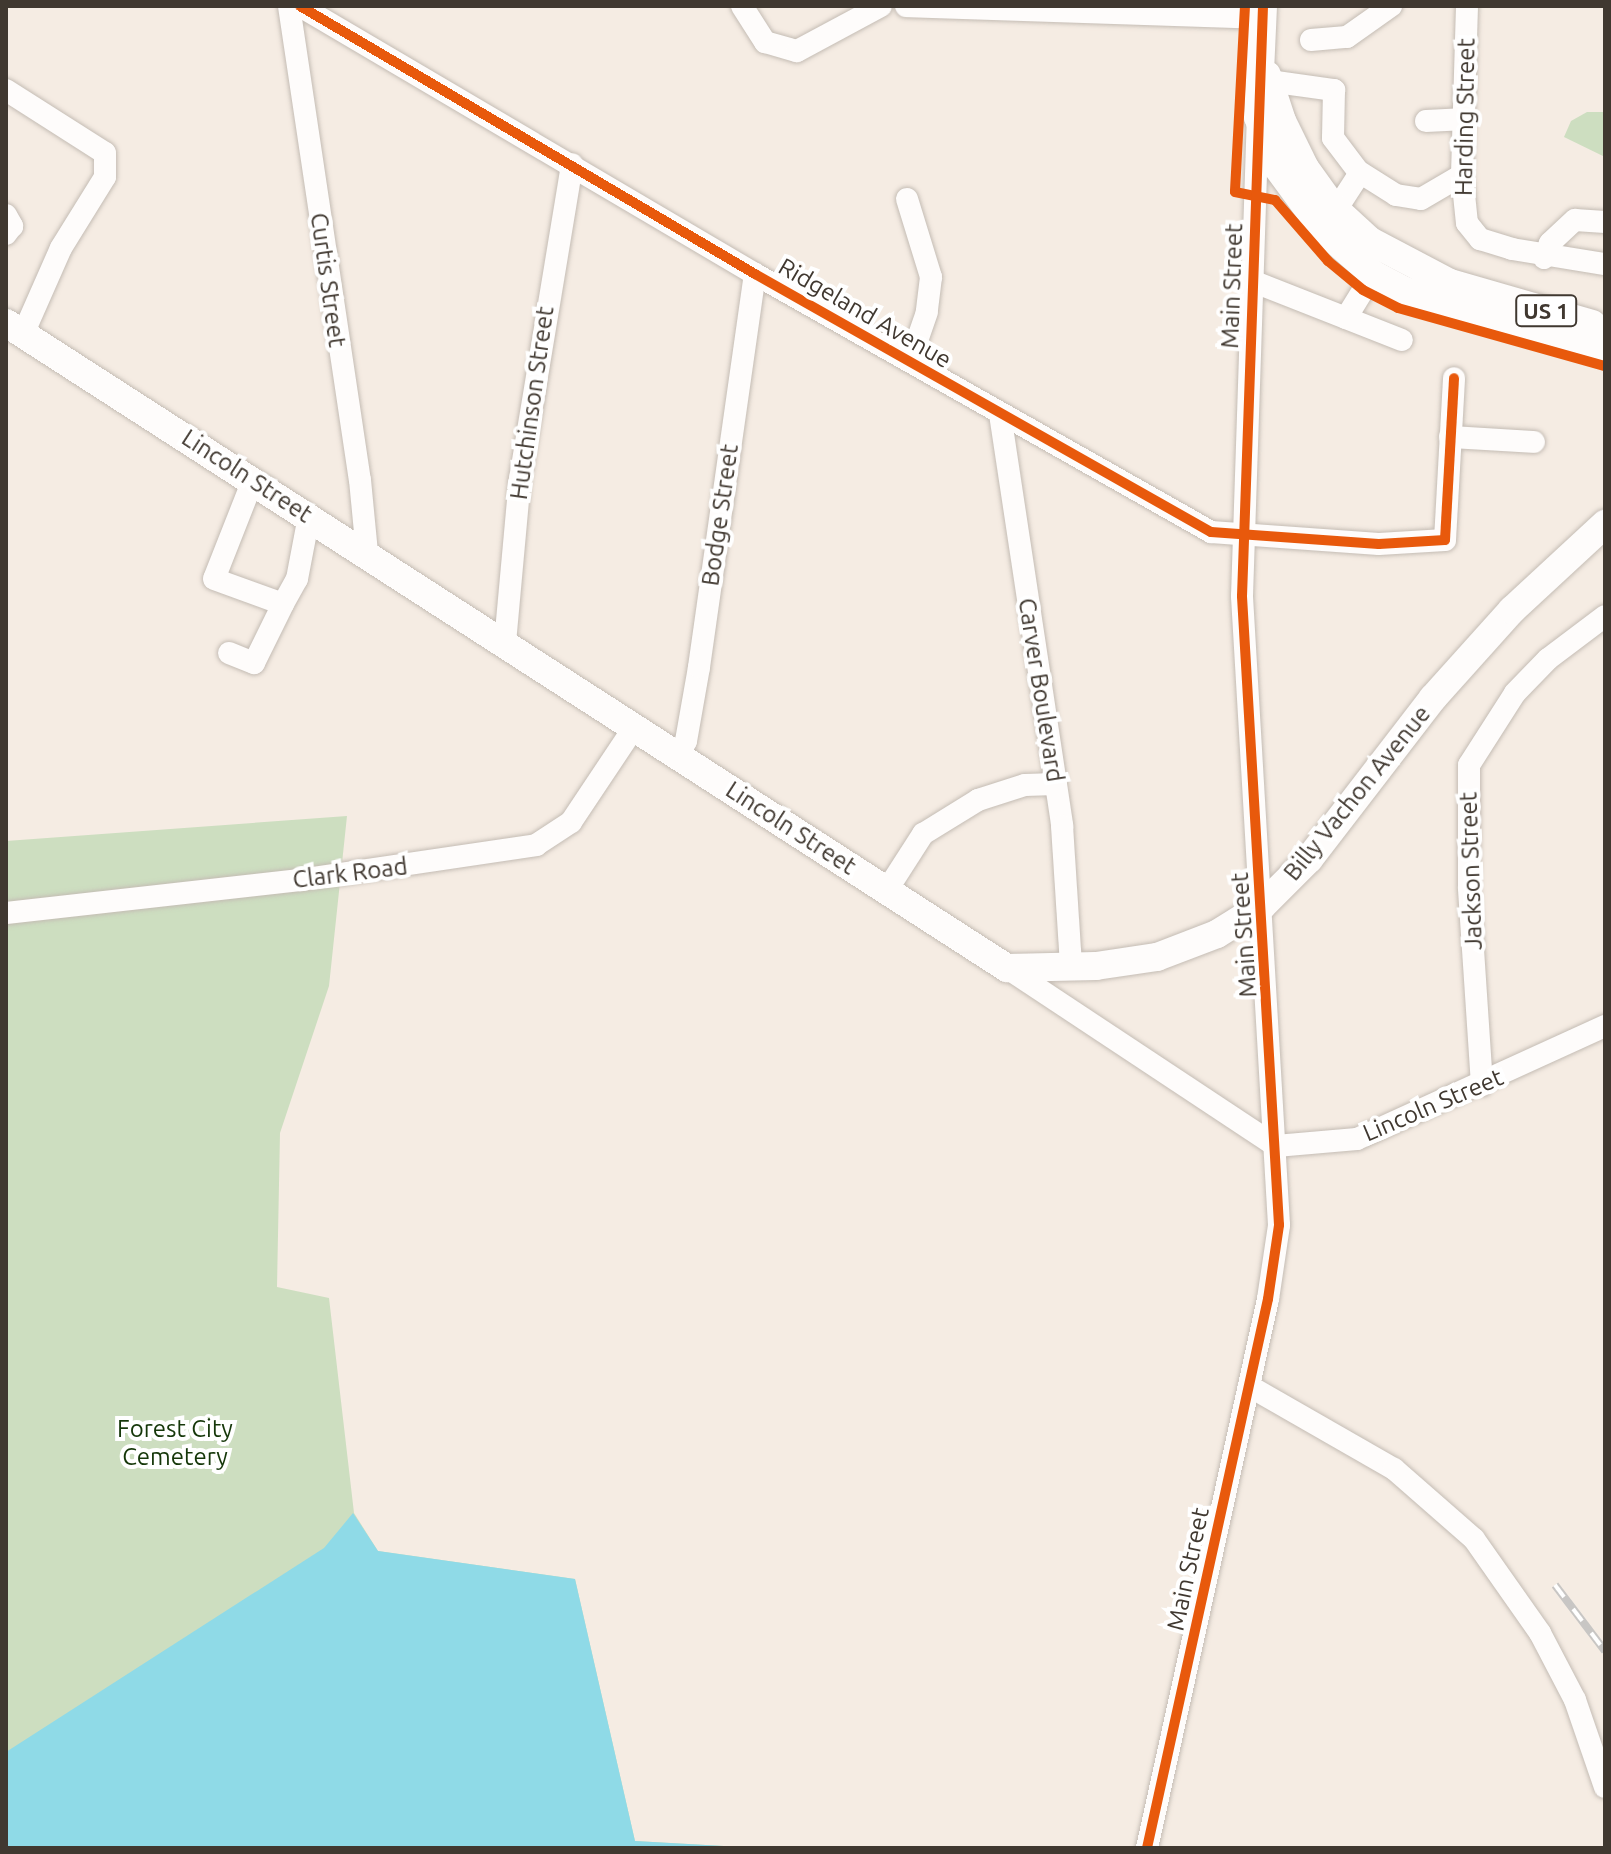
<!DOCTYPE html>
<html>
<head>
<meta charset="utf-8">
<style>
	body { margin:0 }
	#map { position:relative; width:1611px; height:1854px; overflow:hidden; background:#f5ece3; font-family:Ubuntu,sans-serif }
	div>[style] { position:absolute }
	.green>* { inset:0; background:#cddec0 }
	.water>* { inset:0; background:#8fdae7 }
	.roads { filter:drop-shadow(0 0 2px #c4bcb4) drop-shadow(0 0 2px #c4bcb4) }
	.minor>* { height:22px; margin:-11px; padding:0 11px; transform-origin:11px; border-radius:11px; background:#fefcfb }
	.major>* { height:28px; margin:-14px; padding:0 14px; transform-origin:14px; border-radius:14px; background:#fefcfb }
	.rail>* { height:8px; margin-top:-4px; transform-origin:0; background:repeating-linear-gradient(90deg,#fff 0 15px,#c8c6c4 0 30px); box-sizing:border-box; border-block:2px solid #c8c6c4 }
	.cycleway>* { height:10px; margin:-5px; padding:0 5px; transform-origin:5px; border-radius:5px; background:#e8590c }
	span { translate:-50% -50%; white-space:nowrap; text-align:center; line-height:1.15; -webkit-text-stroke:8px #fff; paint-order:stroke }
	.shield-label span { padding:2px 6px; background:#fff; border:2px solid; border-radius:6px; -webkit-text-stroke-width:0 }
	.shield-label { font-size:22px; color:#403830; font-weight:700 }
	.street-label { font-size:24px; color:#403830 }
	.park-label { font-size:24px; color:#153709 }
	.frame { position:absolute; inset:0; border:8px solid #403830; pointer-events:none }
</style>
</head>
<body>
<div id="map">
	<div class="green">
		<i style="clip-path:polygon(1587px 112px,1605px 112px,1605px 157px,1564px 137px,1571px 121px)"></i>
		<i style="clip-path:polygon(347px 816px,329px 986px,280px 1133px,277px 1287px,329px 1298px,354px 1513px,378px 1551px,575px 1579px,635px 1841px,759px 1848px,6px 1848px,6px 841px)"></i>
	</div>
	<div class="water">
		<i style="clip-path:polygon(353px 1513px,378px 1551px,575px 1579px,635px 1841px,759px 1848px,6px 1848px,6px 1752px,324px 1548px)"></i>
	</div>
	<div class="roads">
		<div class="minor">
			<i style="left:289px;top:6px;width:479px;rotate:81.5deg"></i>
			<i style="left:360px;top:480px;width:73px;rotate:84.5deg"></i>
			<i style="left:300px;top:6px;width:528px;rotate:30.5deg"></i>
			<i style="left:755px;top:274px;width:524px;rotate:29.5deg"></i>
			<i style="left:1211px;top:532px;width:168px;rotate:4.1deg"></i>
			<i style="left:1379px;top:544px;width:66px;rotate:-3.5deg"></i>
			<i style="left:1445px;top:540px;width:162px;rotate:-86.8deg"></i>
			<i style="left:742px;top:6px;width:43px;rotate:57.4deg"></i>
			<i style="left:765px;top:42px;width:33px;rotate:16deg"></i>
			<i style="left:797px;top:51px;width:95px;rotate:-28.2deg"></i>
			<i style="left:906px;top:6px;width:356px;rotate:1.9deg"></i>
			<i style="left:1467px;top:6px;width:169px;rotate:91.7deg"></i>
			<i style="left:1462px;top:175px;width:48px;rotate:84.1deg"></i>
			<i style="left:1467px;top:223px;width:21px;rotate:51deg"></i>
			<i style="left:1480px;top:239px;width:34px;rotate:17deg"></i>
			<i style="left:1512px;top:249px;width:94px;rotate:9.2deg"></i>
			<i style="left:1311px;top:40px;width:36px;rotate:-5deg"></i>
			<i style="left:1347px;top:37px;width:54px;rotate:-35.2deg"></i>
			<i style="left:1269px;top:81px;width:66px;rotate:7.9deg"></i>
			<i style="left:1334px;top:90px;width:48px;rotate:91.2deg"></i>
			<i style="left:1333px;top:138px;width:41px;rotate:52.9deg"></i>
			<i style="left:1358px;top:171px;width:45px;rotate:32.3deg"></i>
			<i style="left:1396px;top:195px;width:25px;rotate:9deg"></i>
			<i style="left:1421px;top:199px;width:48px;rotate:-30.3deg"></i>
			<i style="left:6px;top:90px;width:117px;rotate:32.5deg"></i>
			<i style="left:105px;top:153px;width:24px;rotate:90deg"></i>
			<i style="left:105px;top:177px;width:84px;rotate:121.8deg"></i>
			<i style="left:61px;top:248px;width:94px;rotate:113.8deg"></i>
			<i style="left:1426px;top:121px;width:40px;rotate:-2.9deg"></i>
			<i style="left:907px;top:199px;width:82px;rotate:72.9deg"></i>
			<i style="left:931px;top:277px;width:35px;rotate:97deg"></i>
			<i style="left:927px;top:312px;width:52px;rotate:109.1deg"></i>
			<i style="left:1336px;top:210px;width:44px;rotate:-57deg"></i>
			<i style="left:6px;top:215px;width:13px;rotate:61deg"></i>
			<i style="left:12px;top:226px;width:10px;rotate:127deg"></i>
			<i style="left:1544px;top:258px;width:16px;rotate:-68deg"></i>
			<i style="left:1550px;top:243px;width:34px;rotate:-43deg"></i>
			<i style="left:1575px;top:220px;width:30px;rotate:4deg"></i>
			<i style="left:1252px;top:281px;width:161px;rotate:21.5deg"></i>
			<i style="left:1346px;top:318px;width:52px;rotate:-58.5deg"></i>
			<i style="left:1000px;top:414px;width:417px;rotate:81.4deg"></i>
			<i style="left:1062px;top:826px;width:141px;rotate:86.3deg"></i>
			<i style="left:1450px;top:437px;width:84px;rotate:3.4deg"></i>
			<i style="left:253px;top:480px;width:106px;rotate:111.5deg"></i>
			<i style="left:214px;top:579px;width:73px;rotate:19.9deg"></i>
			<i style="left:283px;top:604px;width:29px;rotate:-61deg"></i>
			<i style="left:297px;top:579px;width:64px;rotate:-79.2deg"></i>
			<i style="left:505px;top:643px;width:165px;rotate:-84.8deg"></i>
			<i style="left:520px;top:479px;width:319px;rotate:-80.6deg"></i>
			<i style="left:229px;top:653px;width:27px;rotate:22deg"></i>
			<i style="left:254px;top:663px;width:66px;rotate:-63.8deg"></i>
			<i style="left:678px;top:754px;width:15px;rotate:-58deg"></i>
			<i style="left:686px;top:741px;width:75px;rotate:-80deg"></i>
			<i style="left:699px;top:667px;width:397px;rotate:-81.9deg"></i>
			<i style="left:887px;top:890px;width:67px;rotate:-57.3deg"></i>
			<i style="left:923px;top:834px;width:65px;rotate:-31.7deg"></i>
			<i style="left:978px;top:800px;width:49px;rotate:-17.7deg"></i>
			<i style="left:1025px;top:785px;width:31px;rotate:-2deg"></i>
			<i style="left:6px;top:913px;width:296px;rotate:-6.4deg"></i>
			<i style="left:300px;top:880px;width:239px;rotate:-8.4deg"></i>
			<i style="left:536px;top:845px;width:42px;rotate:-33.3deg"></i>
			<i style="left:571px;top:822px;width:115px;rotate:-56.3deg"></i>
			<i style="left:1007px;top:968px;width:323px;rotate:33.5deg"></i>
			<i style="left:1276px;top:1146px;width:81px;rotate:-4.9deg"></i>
			<i style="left:1357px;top:1139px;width:273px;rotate:-24.5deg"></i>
			<i style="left:1482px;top:1085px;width:198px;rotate:-93.8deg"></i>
			<i style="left:1469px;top:887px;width:122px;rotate:-90deg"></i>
			<i style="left:1469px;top:765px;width:85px;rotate:-57.4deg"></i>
			<i style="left:1515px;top:693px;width:47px;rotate:-45.9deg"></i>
			<i style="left:1548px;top:659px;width:71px;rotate:-37deg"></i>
			<i style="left:1249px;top:1386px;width:167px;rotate:29.8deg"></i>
			<i style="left:1394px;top:1469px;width:106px;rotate:41.2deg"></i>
			<i style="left:1474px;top:1539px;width:115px;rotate:54.9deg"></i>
			<i style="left:1540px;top:1633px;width:76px;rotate:62.4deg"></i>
			<i style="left:1575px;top:1700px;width:92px;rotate:71deg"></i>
			<i style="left:1147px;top:1848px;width:562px;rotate:-77.57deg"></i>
			<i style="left:1268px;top:1299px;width:75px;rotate:-81.5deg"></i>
			<i style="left:1279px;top:1225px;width:630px;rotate:-93.37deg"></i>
			<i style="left:1242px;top:596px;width:471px;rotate:-88.1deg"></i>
		</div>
		<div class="major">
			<i style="left:1263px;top:6px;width:111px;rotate:92.6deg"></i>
			<i style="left:1258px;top:117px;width:53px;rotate:69.2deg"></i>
			<i style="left:1277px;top:167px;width:79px;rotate:53.7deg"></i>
			<i style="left:1324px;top:231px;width:65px;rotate:41.3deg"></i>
			<i style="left:1373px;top:274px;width:36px;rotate:28deg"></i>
			<i style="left:1405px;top:291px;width:208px;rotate:15.6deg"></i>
			<i style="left:1267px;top:75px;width:48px;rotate:71.9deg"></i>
			<i style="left:1282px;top:121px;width:52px;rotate:63.9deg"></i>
			<i style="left:1305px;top:168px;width:48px;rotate:54.3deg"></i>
			<i style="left:1333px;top:207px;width:50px;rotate:42.6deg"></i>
			<i style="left:1370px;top:241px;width:90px;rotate:27.7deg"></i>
			<i style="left:1450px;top:283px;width:148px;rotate:16.1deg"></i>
			<i style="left:6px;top:323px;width:1191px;rotate:32.8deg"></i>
			<i style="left:1007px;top:968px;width:89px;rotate:-1.3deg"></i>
			<i style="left:1096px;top:966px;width:62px;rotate:-8.4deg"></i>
			<i style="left:1157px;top:957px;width:64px;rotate:-21deg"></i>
			<i style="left:1217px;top:934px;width:53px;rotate:-31.9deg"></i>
			<i style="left:1262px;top:906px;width:66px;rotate:-45deg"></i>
			<i style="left:1309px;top:859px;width:203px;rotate:-52.4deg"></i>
			<i style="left:1433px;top:698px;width:118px;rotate:-48.1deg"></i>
			<i style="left:1512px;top:610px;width:127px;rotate:-42.8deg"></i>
		</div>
	</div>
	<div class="rail">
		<i style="left:1555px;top:1585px;width:83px;rotate:52.9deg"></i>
	</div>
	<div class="cycleway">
		<i style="left:300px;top:6px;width:528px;rotate:30.5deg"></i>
		<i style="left:755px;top:274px;width:524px;rotate:29.5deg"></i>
		<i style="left:1211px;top:532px;width:168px;rotate:4.1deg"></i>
		<i style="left:1379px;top:544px;width:66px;rotate:-3.5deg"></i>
		<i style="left:1445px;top:540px;width:162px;rotate:-86.8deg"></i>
		<i style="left:1245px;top:6px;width:186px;rotate:93.1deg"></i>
		<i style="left:1235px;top:192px;width:41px;rotate:11.3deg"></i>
		<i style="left:1275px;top:200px;width:81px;rotate:49deg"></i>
		<i style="left:1328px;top:261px;width:45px;rotate:39.6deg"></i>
		<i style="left:1363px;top:290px;width:39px;rotate:27deg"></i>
		<i style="left:1398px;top:308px;width:215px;rotate:15.7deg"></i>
		<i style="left:1147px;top:1848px;width:562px;rotate:-77.57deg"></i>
		<i style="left:1268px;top:1299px;width:75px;rotate:-81.5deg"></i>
		<i style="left:1279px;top:1225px;width:630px;rotate:-93.37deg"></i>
		<i style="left:1242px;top:596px;width:590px;rotate:-87.96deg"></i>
	</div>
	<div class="shield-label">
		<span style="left:1546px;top:311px">US 1</span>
	</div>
	<div class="street-label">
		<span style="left:1465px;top:117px;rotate:-89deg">Harding Street</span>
		<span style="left:328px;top:280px;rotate:82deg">Curtis Street</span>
		<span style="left:1232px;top:286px;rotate:-88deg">Main Street</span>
		<span style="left:865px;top:313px;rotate:30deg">Ridgeland Avenue</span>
		<span style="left:532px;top:403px;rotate:-82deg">Hutchinson Street</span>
		<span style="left:247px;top:476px;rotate:33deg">Lincoln Street</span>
		<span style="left:720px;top:515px;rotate:-82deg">Bodge Street</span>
		<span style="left:1041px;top:690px;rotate:81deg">Carver Boulevard</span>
		<span style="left:1357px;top:793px;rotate:-51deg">Billy Vachon Avenue</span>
		<span style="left:791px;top:828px;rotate:33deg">Lincoln Street</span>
		<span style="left:1471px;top:871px;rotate:-92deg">Jackson Street</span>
		<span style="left:350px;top:873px;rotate:-7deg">Clark Road</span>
		<span style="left:1244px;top:935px;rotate:-94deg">Main Street</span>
		<span style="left:1433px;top:1105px;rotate:-23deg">Lincoln Street</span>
		<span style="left:1188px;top:1569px;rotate:-78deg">Main Street</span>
	</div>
	<div class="park-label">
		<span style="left:175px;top:1443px">Forest City<br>Cemetery</span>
	</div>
	<div class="frame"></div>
</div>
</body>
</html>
